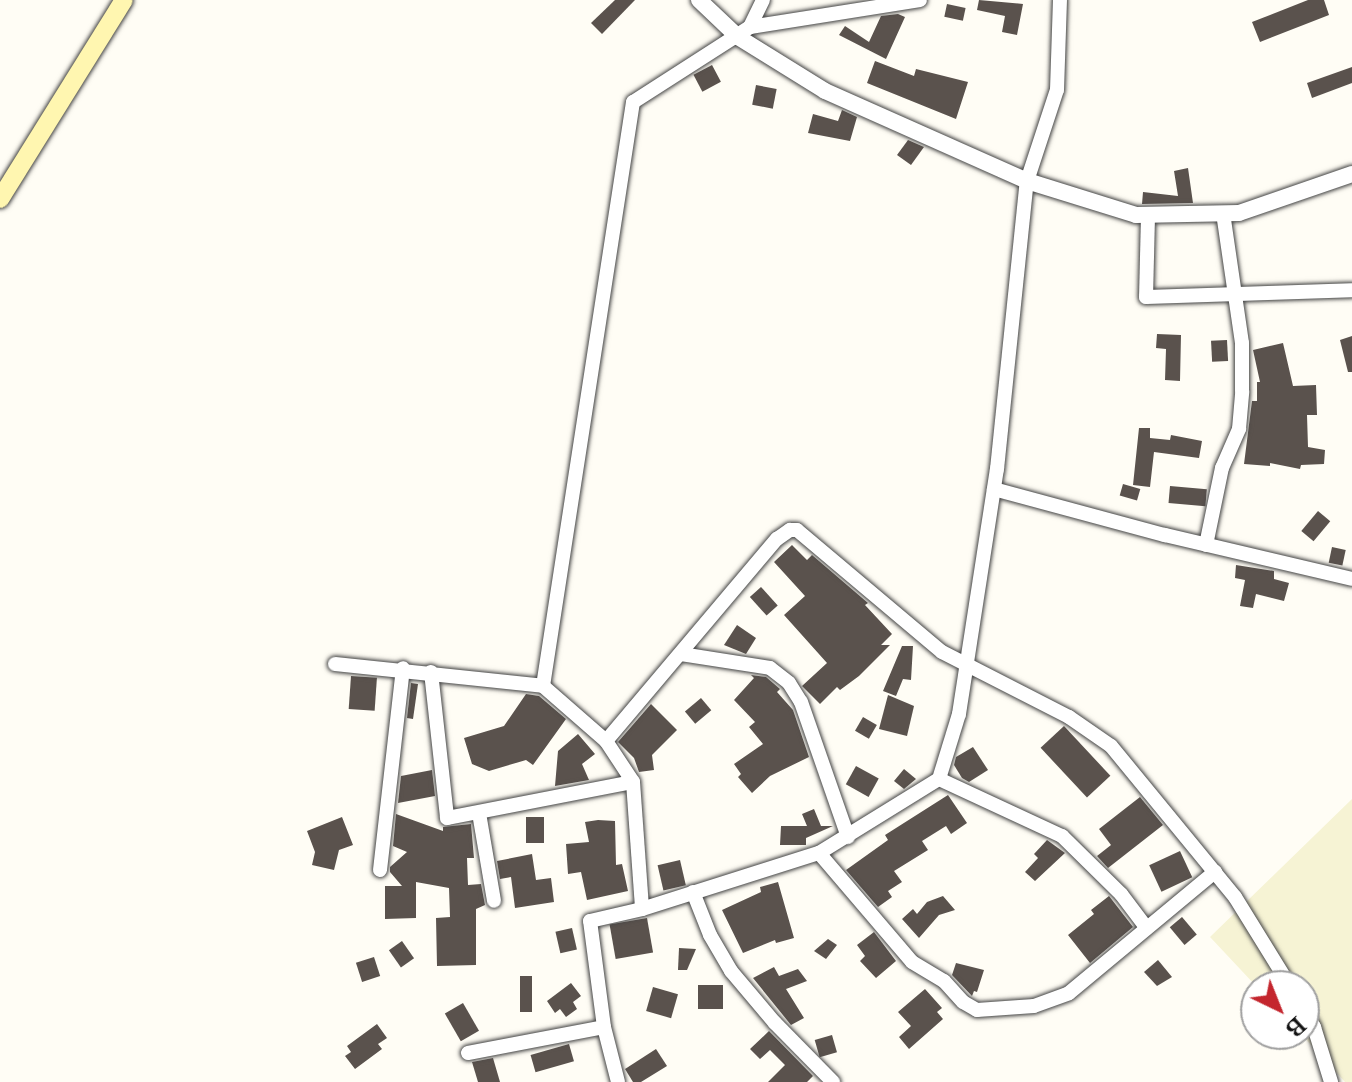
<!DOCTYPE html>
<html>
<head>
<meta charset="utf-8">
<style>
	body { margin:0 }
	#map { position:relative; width:1352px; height:1082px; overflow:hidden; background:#fffdf5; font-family:"Libre Baskerville",serif }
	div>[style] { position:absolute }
	.farmland>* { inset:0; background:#f6f3d4 }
	.building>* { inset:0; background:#5a524d; transform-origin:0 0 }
	.roads { filter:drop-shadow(0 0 2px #444) drop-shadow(0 0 2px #444) }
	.minor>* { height:14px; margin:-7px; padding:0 7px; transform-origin:7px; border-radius:7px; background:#fff }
	.tertiary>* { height:16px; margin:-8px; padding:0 8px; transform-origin:8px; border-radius:8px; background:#fff }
	.secondary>* { height:18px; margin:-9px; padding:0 9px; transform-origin:9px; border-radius:9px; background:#fff6b0 }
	span { translate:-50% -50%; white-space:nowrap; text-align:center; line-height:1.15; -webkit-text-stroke:8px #fff; paint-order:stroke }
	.north { position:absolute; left:1240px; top:970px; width:80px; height:80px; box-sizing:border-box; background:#fff; border:2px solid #a0a0a0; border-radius:50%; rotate:137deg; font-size:22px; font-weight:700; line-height:32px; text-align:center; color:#111 }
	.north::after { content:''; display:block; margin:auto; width:28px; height:36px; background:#c4262e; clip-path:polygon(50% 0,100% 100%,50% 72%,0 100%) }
</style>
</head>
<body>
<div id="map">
	<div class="farmland">
		<i style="clip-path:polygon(1352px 799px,1352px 1082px,1345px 1082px,1301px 1034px,1304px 1034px,1304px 986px,1256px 986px,1210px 937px)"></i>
	</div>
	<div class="building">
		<i style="clip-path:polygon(615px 0,635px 0,602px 34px,591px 23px)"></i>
		<i style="clip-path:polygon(979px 0,1023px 4px,1017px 35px,1002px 32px,1005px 16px,977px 10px)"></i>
		<i style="clip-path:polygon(1308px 0,1324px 0,1329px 15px,1260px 42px,1252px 22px)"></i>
		<i style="left:947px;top:4px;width:19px;height:13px;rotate:12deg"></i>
		<i style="clip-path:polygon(898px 14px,905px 17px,886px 59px,839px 35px,845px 26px,869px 42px,881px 16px)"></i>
		<i style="clip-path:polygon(875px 61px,914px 76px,916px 69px,968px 82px,956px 119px,867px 83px)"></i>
		<i style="left:712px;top:65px;width:19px;height:21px;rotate:62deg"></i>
		<i style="clip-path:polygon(1352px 67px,1352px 83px,1312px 98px,1307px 83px)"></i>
		<i style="left:756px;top:85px;width:21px;height:20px;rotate:11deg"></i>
		<i style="clip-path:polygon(842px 110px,857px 117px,850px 141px,808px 133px,813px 114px,838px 121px)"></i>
		<i style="clip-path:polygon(908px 140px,924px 147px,911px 165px,897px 155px)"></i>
		<i style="clip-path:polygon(1188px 168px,1193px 203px,1142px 204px,1143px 192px,1178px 196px,1174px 171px)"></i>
		<i style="clip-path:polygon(1157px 334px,1181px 335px,1180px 381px,1165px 380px,1166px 349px,1156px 348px)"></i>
		<i style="clip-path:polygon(1352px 336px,1352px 372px,1348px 372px,1340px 340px)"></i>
		<i style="left:1227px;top:340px;width:21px;height:16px;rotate:87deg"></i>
		<i style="clip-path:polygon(1283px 343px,1293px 386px,1316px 385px,1317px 415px,1307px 415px,1308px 447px,1325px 450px,1324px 464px,1301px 465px,1300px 469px,1270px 463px,1270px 466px,1244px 464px,1252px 401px,1257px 401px,1257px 382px,1260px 382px,1253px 350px)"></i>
		<i style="clip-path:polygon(1139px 428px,1150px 428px,1150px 438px,1170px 440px,1171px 435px,1202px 441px,1199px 458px,1154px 452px,1150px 487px,1133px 485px)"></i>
		<i style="left:1123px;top:484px;width:18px;height:12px;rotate:16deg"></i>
		<i style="left:1170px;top:486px;width:37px;height:17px;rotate:5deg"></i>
		<i style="left:1318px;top:511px;width:16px;height:26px;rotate:40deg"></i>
		<i style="clip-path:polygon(792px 545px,807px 560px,812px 555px,868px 603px,865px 605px,892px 634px,881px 645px,890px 645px,859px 676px,840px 690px,837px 687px,820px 704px,802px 686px,827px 663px,784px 615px,805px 596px,774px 562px)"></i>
		<i style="left:1332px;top:547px;width:14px;height:16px;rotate:12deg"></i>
		<i style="clip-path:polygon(1236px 565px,1274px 571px,1274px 579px,1289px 583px,1284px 601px,1256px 594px,1253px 608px,1240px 606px,1245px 580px,1235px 578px)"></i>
		<i style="left:761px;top:587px;width:25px;height:15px;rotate:48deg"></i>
		<i style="clip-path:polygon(737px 625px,756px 638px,746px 654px,724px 645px)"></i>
		<i style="clip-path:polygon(902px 646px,913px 646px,911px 680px,903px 679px,896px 696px,883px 691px)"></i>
		<i style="clip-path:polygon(751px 675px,766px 677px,780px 689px,777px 692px,793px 710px,809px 757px,770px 776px,752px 793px,738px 777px,741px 774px,734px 764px,763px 744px,749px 727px,755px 722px,734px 700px,754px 678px)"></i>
		<i style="left:351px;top:676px;width:26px;height:33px;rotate:4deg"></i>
		<i style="clip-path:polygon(411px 683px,418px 684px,413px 719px,407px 718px)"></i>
		<i style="clip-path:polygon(526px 694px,539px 696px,566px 719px,533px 765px,526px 760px,489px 771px,472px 764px,464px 738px,504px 726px)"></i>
		<i style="clip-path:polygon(888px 695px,914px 706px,907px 736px,879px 729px)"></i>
		<i style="left:701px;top:698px;width:16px;height:21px;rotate:50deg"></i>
		<i style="clip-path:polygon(651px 704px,677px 730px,652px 755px,654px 770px,639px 772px,634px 758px,618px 742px)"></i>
		<i style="left:863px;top:717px;width:16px;height:16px;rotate:30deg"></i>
		<i style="left:1064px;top:726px;width:68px;height:32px;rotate:47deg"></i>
		<i style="clip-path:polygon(578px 734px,595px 754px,582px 764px,589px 780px,555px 786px,558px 751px)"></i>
		<i style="clip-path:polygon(973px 747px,988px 770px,969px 782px,962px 778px,954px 765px,956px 757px)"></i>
		<i style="left:856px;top:766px;width:26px;height:21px;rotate:29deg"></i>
		<i style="clip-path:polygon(904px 769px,916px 779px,904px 789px,894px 781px)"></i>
		<i style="clip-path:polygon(432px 770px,435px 796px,398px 803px,401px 776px)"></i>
		<i style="clip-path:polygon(948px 795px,967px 823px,951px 834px,946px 826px,922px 841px,928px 850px,894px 871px,902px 882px,888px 891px,892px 897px,878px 907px,846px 870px,888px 840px,885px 835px)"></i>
		<i style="clip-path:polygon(1140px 797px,1163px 825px,1108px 868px,1097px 856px,1111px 845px,1099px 829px)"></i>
		<i style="clip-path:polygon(814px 809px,821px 826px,833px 826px,806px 838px,806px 845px,780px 845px,781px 826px,807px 826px,802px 814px)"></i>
		<i style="clip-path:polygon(396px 814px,443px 831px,443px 827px,471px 824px,474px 858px,467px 858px,468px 885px,481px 884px,485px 905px,476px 909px,476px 965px,437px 966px,436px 918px,450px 917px,449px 888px,416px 882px,416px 918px,385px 919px,385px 886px,402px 886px,390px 872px,390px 867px,407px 852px,393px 846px)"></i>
		<i style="clip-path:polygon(342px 817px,353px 845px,339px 850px,334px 870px,312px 865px,315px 852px,307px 831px)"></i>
		<i style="left:526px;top:817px;width:18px;height:26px"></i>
		<i style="clip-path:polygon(598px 820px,615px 821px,616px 865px,622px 864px,628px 891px,587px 900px,581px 872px,568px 874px,566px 844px,589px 842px,585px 822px)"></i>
		<i style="clip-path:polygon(1047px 840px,1065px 853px,1035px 881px,1025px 872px,1038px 858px,1034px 854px)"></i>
		<i style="left:1180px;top:851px;width:29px;height:34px;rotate:65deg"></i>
		<i style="clip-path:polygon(532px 854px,536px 880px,551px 878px,554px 902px,515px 908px,511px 877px,500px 879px,497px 861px)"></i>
		<i style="left:680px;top:860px;width:26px;height:23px;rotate:77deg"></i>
		<i style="clip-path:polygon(778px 882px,794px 938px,776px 943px,775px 940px,743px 953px,722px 910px,761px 892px,760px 887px)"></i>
		<i style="clip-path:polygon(943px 896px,955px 910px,939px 915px,919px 938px,902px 919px,913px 909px,917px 914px,927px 902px)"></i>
		<i style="clip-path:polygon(1109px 896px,1133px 927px,1090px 963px,1068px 935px,1094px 914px,1091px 910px)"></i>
		<i style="left:1182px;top:917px;width:23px;height:16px;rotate:50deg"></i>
		<i style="left:647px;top:918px;width:35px;height:38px;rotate:80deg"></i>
		<i style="left:572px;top:928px;width:22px;height:17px;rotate:77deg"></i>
		<i style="clip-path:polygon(874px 932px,896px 961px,876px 978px,860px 961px,865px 956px,857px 945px)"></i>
		<i style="clip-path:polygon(828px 939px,837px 945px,826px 959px,814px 951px)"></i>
		<i style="left:402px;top:941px;width:21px;height:16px;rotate:55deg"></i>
		<i style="clip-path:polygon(679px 948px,696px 949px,687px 970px,678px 970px)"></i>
		<i style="left:374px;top:957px;width:20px;height:19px;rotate:72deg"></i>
		<i style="clip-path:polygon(1158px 960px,1172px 977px,1157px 986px,1144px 972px)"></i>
		<i style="clip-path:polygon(956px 963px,984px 970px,977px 992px,974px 991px,972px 996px,952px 975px)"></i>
		<i style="clip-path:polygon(774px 967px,779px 976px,798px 969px,807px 981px,786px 989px,804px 1018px,791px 1025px,753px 978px)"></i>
		<i style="left:520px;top:976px;width:12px;height:36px"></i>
		<i style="clip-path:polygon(571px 983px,581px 996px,573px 1002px,577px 1009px,566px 1017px,560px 1009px,555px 1013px,547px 1001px)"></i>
		<i style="left:698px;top:985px;width:25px;height:24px"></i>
		<i style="left:653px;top:987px;width:26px;height:25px;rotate:16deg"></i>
		<i style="clip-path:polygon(925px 989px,942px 1008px,937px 1012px,943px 1019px,909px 1049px,899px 1037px,911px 1026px,898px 1012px)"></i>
		<i style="left:463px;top:1003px;width:32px;height:21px;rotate:60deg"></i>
		<i style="clip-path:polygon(377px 1024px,387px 1038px,378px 1044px,382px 1049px,355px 1069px,345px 1056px,351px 1052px,347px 1046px)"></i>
		<i style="clip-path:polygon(769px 1031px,813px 1076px,807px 1082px,768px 1082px,785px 1065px,770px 1050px,760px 1059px,750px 1049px)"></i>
		<i style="left:832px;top:1035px;width:18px;height:18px;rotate:74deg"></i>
		<i style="left:569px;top:1044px;width:18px;height:40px;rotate:74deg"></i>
		<i style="clip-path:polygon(656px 1049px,667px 1066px,641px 1082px,633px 1082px,625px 1069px)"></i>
		<i style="clip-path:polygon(493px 1058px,500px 1082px,478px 1082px,472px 1062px)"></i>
	</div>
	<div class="roads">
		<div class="minor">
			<i style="left:763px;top:0;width:30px;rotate:116deg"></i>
			<i style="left:750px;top:27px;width:172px;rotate:-9deg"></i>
			<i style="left:750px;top:27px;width:139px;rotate:147.3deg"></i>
			<i style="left:633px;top:102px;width:591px;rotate:98.76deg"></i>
			<i style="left:543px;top:686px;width:84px;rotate:41.1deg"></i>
			<i style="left:606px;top:741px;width:49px;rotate:56.6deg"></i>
			<i style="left:633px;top:782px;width:127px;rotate:85.9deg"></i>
			<i style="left:642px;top:909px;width:186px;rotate:-17.6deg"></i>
			<i style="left:819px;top:853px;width:141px;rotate:-31.7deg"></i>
			<i style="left:939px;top:779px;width:68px;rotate:-72.9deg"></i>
			<i style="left:959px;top:714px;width:248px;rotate:-81.2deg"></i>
			<i style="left:997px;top:469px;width:290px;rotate:-84.1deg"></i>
			<i style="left:1027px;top:181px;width:96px;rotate:-71.8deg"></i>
			<i style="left:1057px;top:90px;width:90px;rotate:-88.1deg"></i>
			<i style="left:1148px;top:216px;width:81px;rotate:91.4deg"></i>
			<i style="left:1146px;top:297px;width:206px;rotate:-1.9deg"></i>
			<i style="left:994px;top:489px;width:177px;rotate:15.1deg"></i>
			<i style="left:1165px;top:535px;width:192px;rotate:13.2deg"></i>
			<i style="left:1206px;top:545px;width:79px;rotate:-78.3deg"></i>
			<i style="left:1222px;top:468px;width:43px;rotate:-66.4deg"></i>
			<i style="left:1239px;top:429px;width:38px;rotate:-85deg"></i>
			<i style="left:1242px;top:391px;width:48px;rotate:-90deg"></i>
			<i style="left:1242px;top:343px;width:131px;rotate:-98.3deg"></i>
			<i style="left:681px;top:654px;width:90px;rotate:8.9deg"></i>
			<i style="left:770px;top:668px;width:24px;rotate:38deg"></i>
			<i style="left:789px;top:683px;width:22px;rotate:58deg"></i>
			<i style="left:801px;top:702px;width:143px;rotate:70.8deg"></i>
			<i style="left:335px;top:664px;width:209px;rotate:6deg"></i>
			<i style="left:431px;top:672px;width:147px;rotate:83.7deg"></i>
			<i style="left:447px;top:818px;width:189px;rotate:-11deg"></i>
			<i style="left:606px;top:741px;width:265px;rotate:-49.8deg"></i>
			<i style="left:777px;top:539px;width:16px;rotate:-35deg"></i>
			<i style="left:790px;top:530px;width:7px"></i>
			<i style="left:797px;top:530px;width:189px;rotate:40.1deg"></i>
			<i style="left:942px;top:652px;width:143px;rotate:27.1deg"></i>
			<i style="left:1069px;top:717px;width:51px;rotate:34.6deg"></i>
			<i style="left:1111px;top:746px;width:195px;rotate:50.6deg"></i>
			<i style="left:1235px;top:897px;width:105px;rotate:58.3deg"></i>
			<i style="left:939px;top:779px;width:136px;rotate:24.9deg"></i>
			<i style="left:1062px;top:836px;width:83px;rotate:44.5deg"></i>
			<i style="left:1121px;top:894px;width:41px;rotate:52.9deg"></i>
			<i style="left:479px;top:813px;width:89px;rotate:80.3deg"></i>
			<i style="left:819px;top:853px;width:143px;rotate:49.5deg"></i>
			<i style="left:912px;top:962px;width:37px;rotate:31deg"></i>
			<i style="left:944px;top:981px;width:28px;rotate:48deg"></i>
			<i style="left:963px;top:1002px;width:16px;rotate:30deg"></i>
			<i style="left:977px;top:1010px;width:57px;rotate:-4deg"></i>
			<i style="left:1034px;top:1006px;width:37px;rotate:-20deg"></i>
			<i style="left:1069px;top:993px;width:190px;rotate:-39.7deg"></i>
			<i style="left:380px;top:870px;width:203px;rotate:-83.5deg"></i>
			<i style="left:693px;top:892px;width:46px;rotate:68.4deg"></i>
			<i style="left:710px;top:935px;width:42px;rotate:59.7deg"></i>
			<i style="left:731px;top:971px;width:68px;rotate:49.8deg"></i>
			<i style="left:775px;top:1023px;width:83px;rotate:45.5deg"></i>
			<i style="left:1304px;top:1009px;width:21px;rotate:61deg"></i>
			<i style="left:1314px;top:1027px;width:58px;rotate:72.8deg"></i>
			<i style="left:468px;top:1053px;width:138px;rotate:-10.8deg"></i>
			<i style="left:618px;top:1082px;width:57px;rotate:-104.3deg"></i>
			<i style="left:604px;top:1027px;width:107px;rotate:-97.5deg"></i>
			<i style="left:590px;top:921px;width:53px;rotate:-13deg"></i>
		</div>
		<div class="tertiary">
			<i style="left:699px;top:0;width:54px;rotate:43.5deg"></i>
			<i style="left:738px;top:37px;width:102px;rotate:31.8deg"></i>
			<i style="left:825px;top:91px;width:221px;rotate:24deg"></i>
			<i style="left:1027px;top:181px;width:114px;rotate:17.3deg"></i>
			<i style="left:1136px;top:215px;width:103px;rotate:-1.1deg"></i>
			<i style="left:1239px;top:213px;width:120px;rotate:-19deg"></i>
		</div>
		<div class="secondary">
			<i style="left:0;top:199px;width:234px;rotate:-58.1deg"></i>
		</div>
	</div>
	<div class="north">B</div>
</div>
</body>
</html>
